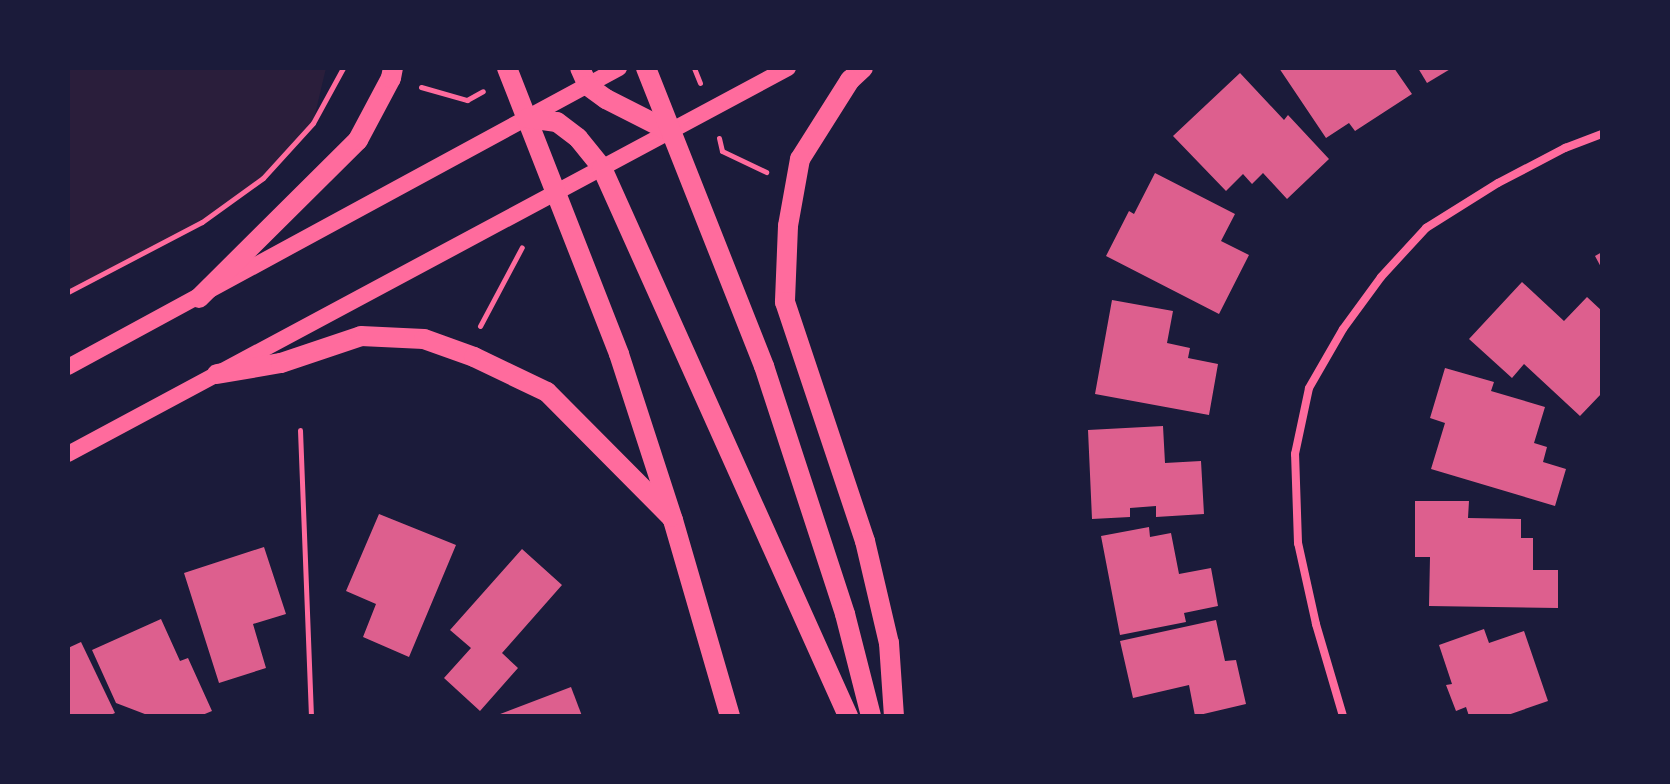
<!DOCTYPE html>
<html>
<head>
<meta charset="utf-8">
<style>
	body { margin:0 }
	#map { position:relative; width:1670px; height:784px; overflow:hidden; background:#1b1b3a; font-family:"Fira Sans",sans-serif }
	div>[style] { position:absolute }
	.green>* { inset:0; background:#2a1e3b }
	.building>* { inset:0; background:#dd5f8e }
	.path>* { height:5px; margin:-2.5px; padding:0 2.5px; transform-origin:2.5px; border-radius:2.5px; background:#ff6b9d }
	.minor>* { height:8px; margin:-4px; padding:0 4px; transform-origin:4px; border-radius:4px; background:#ff6b9d }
	.secondary>* { height:16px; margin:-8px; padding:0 8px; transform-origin:8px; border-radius:8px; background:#ff6b9d }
	.primary>* { height:20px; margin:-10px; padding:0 10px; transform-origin:10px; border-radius:10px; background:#ff6b9d }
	span { translate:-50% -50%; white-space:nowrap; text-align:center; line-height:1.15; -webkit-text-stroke:6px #1b1b3a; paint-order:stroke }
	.frame { position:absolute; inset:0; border:70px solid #1b1b3a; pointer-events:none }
</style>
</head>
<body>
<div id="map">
	<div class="green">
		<i style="clip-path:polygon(68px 68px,326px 68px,313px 123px,263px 178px,202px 222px,68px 291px)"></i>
	</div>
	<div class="building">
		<i style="clip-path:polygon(1279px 68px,1394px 68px,1412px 94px,1355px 131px,1349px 123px,1326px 138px)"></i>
		<i style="clip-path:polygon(1418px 68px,1452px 68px,1427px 83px)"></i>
		<i style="clip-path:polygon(1240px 73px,1284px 120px,1288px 115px,1329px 159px,1287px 199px,1263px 173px,1252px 184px,1243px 174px,1226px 191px,1173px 136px)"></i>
		<i style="clip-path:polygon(1155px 173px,1235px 214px,1221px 241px,1249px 255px,1219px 314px,1106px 256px,1129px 211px,1134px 214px)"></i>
		<i style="clip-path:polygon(1602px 252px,1602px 269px,1595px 256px)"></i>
		<i style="clip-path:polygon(1522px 282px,1564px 321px,1587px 297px,1602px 311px,1602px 393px,1580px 416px,1524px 364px,1512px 378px,1469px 339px)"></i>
		<i style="clip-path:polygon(1112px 300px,1173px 311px,1167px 343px,1190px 348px,1188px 358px,1218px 364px,1209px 415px,1095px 394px)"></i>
		<i style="clip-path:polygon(1445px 368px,1494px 382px,1491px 391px,1545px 407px,1534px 443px,1547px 447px,1543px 462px,1566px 469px,1555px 506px,1431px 469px,1445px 423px,1430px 418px)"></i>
		<i style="clip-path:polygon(1163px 426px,1165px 463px,1201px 461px,1204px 514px,1156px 517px,1156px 506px,1130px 508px,1130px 517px,1092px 519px,1088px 430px)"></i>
		<i style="clip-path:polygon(1415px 501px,1469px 501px,1468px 518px,1521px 519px,1521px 538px,1533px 538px,1533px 570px,1558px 570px,1558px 608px,1429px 606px,1430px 557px,1415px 557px)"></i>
		<i style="clip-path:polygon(379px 514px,456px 545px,409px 657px,363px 637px,376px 604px,346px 591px)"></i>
		<i style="clip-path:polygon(1149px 527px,1150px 537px,1171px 533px,1179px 574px,1211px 568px,1218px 606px,1184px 613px,1186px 622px,1120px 635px,1101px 536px)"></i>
		<i style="clip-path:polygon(264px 547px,286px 614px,253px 624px,266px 668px,219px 683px,184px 573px)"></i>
		<i style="clip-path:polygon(522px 549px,562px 585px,502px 653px,518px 668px,480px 711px,444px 678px,471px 648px,450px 630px)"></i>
		<i style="clip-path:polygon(161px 619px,180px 661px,188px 658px,212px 711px,200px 716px,150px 716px,116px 703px,92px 650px)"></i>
		<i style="clip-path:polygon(1216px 620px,1225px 661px,1236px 660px,1246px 704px,1195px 716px,1189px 685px,1133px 698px,1120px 641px)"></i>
		<i style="clip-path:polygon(1484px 629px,1489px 643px,1524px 631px,1548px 701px,1505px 716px,1469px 716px,1466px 707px,1456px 711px,1446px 685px,1452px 684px,1439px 645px)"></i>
		<i style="clip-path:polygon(81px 642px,115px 713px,108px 716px,68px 716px,68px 648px)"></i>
		<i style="clip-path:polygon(571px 687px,582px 716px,495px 716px)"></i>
	</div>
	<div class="path">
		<i style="left:694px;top:68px;width:16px;rotate:68deg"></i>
		<i style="left:421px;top:87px;width:48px;rotate:15.8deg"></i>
		<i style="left:467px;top:100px;width:18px;rotate:-29deg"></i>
		<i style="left:719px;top:138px;width:13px;rotate:77deg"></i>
		<i style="left:722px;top:151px;width:49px;rotate:25.5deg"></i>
		<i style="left:68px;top:292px;width:151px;rotate:-27.6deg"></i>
		<i style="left:202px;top:222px;width:75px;rotate:-35.8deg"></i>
		<i style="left:263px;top:178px;width:74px;rotate:-47.7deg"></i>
		<i style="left:313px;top:123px;width:63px;rotate:-61.4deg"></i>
		<i style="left:480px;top:326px;width:89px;rotate:-62deg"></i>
		<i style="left:300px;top:430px;width:286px;rotate:87.8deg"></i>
	</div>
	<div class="minor">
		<i style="left:1343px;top:716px;width:96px;rotate:-106.4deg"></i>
		<i style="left:1316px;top:624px;width:83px;rotate:-102.5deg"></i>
		<i style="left:1298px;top:543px;width:89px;rotate:-91.9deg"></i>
		<i style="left:1295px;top:454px;width:67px;rotate:-78deg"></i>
		<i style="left:1309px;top:388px;width:68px;rotate:-60deg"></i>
		<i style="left:1343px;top:329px;width:64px;rotate:-53.8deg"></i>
		<i style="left:1381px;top:277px;width:67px;rotate:-47.4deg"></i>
		<i style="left:1426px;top:228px;width:85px;rotate:-32deg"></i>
		<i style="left:1498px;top:183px;width:76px;rotate:-27.6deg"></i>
		<i style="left:1565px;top:148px;width:40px;rotate:-21deg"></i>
	</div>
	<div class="secondary">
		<i style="left:68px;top:367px;width:627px;rotate:-28.49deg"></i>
		<i style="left:68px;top:454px;width:817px;rotate:-28.2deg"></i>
	</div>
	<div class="primary">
		<i style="left:507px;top:68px;width:307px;rotate:68.6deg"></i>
		<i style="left:619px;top:354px;width:175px;rotate:72deg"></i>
		<i style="left:673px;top:520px;width:204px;rotate:73.8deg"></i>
		<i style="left:580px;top:68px;width:20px;rotate:66deg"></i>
		<i style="left:588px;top:86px;width:22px;rotate:36deg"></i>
		<i style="left:606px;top:99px;width:73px;rotate:26.9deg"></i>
		<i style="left:646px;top:68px;width:321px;rotate:68.4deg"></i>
		<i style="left:764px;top:366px;width:261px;rotate:71.9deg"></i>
		<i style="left:845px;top:614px;width:105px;rotate:75.7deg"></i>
		<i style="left:863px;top:68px;width:18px;rotate:137deg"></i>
		<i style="left:850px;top:80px;width:93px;rotate:122.3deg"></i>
		<i style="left:800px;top:159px;width:68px;rotate:100.2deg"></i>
		<i style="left:788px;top:226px;width:76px;rotate:92.3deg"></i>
		<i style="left:785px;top:302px;width:252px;rotate:71.5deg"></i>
		<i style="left:865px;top:541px;width:105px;rotate:76.8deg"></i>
		<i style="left:889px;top:643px;width:73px;rotate:86.1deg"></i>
		<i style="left:528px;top:118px;width:29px;rotate:8deg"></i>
		<i style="left:557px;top:122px;width:26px;rotate:37deg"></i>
		<i style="left:578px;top:138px;width:38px;rotate:51deg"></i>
		<i style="left:602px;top:168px;width:601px;rotate:65.82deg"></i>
		<i style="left:199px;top:298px;width:224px;rotate:-44.8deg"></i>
		<i style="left:358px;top:140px;width:70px;rotate:-62deg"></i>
		<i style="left:391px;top:78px;width:10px;rotate:-79deg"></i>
		<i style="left:217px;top:374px;width:65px;rotate:-9.8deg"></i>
		<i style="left:281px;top:363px;width:84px;rotate:-18.6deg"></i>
		<i style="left:361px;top:336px;width:63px;rotate:2.7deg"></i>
		<i style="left:424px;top:339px;width:53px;rotate:19.8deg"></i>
		<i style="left:474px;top:357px;width:81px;rotate:25.6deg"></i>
		<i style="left:547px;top:392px;width:176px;rotate:45.2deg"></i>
	</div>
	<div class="frame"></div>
</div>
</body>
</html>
